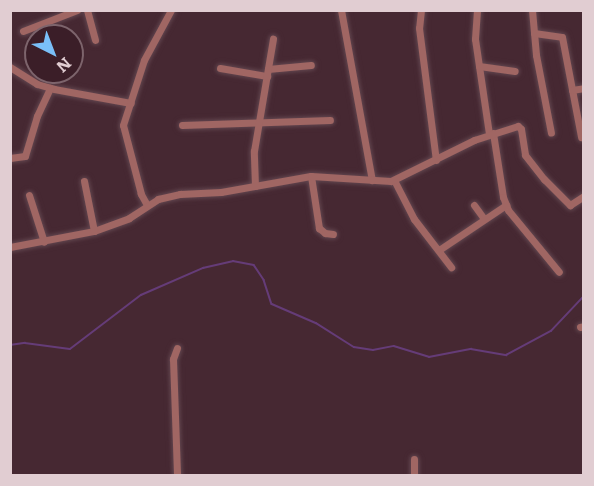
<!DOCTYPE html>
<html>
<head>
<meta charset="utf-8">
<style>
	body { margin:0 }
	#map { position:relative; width:594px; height:486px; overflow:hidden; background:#462832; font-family:Literata,serif }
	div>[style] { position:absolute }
	.stream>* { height:1.5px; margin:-0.75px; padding:0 0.75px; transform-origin:0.75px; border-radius:0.75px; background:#653c78 }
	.roads { filter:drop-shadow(0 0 2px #62464f) drop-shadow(0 0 2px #62464f) }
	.minor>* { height:7px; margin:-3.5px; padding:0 3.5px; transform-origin:3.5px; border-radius:3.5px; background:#a06663 }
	span { translate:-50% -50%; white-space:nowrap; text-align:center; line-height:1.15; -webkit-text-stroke:4.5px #3b1e28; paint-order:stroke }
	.frame { position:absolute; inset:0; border:12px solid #e1cdd2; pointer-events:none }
	.north { position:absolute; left:24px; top:24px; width:60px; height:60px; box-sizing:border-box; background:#3b1e28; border:2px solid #7d646c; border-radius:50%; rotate:138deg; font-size:16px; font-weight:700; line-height:24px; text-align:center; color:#e1cdd2 }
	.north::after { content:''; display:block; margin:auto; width:21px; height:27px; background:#7abff8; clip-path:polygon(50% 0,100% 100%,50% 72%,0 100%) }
</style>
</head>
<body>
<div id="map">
	<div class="stream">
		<i style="left:10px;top:345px;width:15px;rotate:-8deg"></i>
		<i style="left:25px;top:343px;width:45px;rotate:7.6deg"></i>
		<i style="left:70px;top:349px;width:89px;rotate:-37.3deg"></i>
		<i style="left:141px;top:295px;width:68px;rotate:-23.5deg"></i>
		<i style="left:203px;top:268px;width:31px;rotate:-13deg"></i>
		<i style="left:233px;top:261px;width:21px;rotate:11deg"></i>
		<i style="left:254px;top:265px;width:18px;rotate:56deg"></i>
		<i style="left:264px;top:280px;width:25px;rotate:72deg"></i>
		<i style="left:272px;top:304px;width:48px;rotate:23.4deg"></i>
		<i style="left:316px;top:323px;width:45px;rotate:32.3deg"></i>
		<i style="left:354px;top:347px;width:19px;rotate:9deg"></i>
		<i style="left:373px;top:350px;width:21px;rotate:-11deg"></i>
		<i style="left:394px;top:346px;width:37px;rotate:17deg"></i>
		<i style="left:429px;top:357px;width:43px;rotate:-10.8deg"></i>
		<i style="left:471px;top:349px;width:36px;rotate:10deg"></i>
		<i style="left:506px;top:355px;width:51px;rotate:-28.1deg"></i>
		<i style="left:551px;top:331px;width:48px;rotate:-46.7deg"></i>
	</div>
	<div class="roads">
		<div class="minor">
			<i style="left:87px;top:10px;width:31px;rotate:75deg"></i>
			<i style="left:341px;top:10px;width:173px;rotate:79.7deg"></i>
			<i style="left:421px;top:10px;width:18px;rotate:96deg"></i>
			<i style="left:419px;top:28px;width:133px;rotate:82.7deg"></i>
			<i style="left:477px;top:10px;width:29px;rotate:94deg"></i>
			<i style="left:475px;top:39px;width:96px;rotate:81.6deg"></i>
			<i style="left:532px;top:10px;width:45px;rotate:84.9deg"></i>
			<i style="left:536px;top:55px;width:79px;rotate:79.1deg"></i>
			<i style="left:23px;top:31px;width:58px;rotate:-21.3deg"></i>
			<i style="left:534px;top:33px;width:28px;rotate:8deg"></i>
			<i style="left:562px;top:37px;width:102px;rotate:79.2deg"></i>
			<i style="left:479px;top:66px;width:36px;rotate:8deg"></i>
			<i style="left:10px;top:67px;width:32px;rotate:32deg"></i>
			<i style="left:37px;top:84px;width:18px;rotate:16deg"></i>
			<i style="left:54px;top:89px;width:78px;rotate:10.3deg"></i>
			<i style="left:220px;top:68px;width:48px;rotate:9.7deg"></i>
			<i style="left:268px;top:69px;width:43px;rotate:-5.3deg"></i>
			<i style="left:572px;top:90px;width:12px;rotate:-9deg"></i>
			<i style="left:182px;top:125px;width:148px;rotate:-1.9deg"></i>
			<i style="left:493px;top:133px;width:65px;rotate:81.1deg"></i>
			<i style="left:503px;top:197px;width:14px;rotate:69deg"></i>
			<i style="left:508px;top:210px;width:80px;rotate:50.6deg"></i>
			<i style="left:10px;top:158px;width:15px;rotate:-8deg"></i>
			<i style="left:25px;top:156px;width:42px;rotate:-73.3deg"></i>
			<i style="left:37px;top:116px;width:31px;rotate:-65deg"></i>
			<i style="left:311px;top:176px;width:53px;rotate:81.3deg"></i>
			<i style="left:319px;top:228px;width:8px;rotate:40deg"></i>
			<i style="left:325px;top:233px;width:8px;rotate:7deg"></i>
			<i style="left:394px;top:180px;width:44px;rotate:62.9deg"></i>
			<i style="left:414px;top:219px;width:61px;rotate:52.4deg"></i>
			<i style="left:255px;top:186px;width:35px;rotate:-92deg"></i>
			<i style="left:254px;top:151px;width:114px;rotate:-80.4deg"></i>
			<i style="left:29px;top:195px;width:49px;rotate:72.3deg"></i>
			<i style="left:147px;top:205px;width:13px;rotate:-119deg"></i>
			<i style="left:141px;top:194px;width:71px;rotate:-104.6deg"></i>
			<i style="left:123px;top:125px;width:68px;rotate:-72.1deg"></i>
			<i style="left:144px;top:60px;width:57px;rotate:-61.6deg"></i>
			<i style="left:474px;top:205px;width:17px;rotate:54deg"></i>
			<i style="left:94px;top:231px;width:37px;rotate:-20deg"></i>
			<i style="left:129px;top:218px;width:35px;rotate:-33deg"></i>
			<i style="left:158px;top:199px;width:23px;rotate:-13deg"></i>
			<i style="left:180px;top:194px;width:41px;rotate:-2.8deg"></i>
			<i style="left:221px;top:192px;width:91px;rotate:-10.1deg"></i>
			<i style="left:311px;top:176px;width:80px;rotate:3.6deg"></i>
			<i style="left:391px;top:181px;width:93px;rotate:-26.3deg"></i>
			<i style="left:474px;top:140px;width:46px;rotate:-17.7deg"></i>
			<i style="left:518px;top:126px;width:4px;rotate:45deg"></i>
			<i style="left:521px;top:129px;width:26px;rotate:81deg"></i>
			<i style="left:525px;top:155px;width:31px;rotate:52deg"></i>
			<i style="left:544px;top:179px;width:37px;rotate:45deg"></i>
			<i style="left:570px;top:205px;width:17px;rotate:-33deg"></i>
			<i style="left:10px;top:247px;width:86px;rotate:-10.8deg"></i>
			<i style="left:94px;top:231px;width:51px;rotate:-101.3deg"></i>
			<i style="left:439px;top:250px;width:81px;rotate:-33.9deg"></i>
			<i style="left:580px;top:327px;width:4px;rotate:-14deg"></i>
			<i style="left:177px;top:348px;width:12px;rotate:110deg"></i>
			<i style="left:173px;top:359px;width:117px;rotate:88deg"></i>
			<i style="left:414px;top:459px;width:17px;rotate:90deg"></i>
		</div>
	</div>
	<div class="frame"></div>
	<div class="north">N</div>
</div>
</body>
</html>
